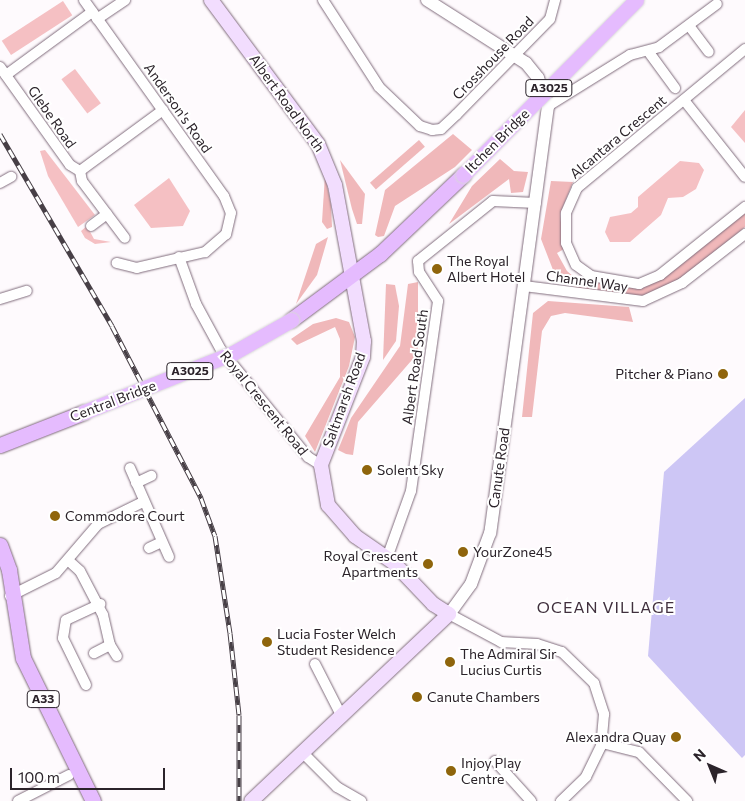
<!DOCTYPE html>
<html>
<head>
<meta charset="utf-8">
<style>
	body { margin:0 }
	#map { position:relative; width:745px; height:801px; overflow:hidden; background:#fefafd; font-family:Commissioner,sans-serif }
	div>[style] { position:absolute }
	.green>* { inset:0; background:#f5c0c3; transform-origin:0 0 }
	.forest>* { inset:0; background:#f0b8ba; transform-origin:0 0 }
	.water>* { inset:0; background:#cdc6f5 }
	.roads { filter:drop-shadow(0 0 1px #816d7d) drop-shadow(0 0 1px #816d7d) }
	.minor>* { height:10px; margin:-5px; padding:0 5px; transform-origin:5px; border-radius:5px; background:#fff }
	.tertiary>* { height:12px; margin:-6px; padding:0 6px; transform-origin:6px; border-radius:6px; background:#fff }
	.secondary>* { height:14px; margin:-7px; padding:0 7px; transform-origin:7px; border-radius:7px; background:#f2ddfe }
	.primary>* { height:15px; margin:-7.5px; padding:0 7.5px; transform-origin:7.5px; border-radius:7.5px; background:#e5bbfe }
	.rail>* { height:5px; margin-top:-2.5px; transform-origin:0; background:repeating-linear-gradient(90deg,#fff 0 9px,#473f46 0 18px); box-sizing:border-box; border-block:1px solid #473f46 }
	.bridges { filter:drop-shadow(0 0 1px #d9d7d9) drop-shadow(0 0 1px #d9d7d9) }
	.primary-bridge>* { height:15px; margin:-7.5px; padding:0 7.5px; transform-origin:7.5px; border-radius:7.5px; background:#e5bbfe }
	.dots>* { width:14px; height:14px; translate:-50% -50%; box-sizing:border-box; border:2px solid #fff; border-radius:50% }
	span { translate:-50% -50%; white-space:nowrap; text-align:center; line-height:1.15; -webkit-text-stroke:4px #fff; paint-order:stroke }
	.shield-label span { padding:1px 4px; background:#fff; border:1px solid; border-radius:4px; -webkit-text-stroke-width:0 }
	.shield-label { font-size:12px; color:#2b232a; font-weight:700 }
	.street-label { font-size:14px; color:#2b232a }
	.poi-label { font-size:14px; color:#2b232a }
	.left { translate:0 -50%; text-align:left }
	.right { translate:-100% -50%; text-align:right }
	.quarter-label { font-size:16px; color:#41303e; letter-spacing:1px }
	.north { position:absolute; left:685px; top:741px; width:50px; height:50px; -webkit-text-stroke:4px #fff; paint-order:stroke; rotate:316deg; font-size:14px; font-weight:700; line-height:20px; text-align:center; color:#2b232a }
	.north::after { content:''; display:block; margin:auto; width:18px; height:22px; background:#2b232a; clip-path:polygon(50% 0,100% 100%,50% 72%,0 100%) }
	.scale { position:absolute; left:10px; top:768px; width:155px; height:22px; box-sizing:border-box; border:2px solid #2b232a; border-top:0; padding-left:6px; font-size:15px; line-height:18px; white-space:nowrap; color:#2b232a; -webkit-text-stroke:4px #fff; paint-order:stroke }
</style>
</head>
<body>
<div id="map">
	<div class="green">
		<i style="left:63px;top:1px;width:17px;height:73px;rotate:57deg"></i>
		<i style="left:75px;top:69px;width:43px;height:17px;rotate:53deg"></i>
		<i style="clip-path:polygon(745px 110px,745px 143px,731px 127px)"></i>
		<i style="clip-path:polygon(45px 150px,95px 215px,78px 227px,48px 176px,40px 151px)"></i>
		<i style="clip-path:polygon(680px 161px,699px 163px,704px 170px,696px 189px,683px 197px,668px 198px,661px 215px,630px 242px,610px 242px,605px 232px,610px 217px,631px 213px,638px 207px,638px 197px)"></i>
		<i style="clip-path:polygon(169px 178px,190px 211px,183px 226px,151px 228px,134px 205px)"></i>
		<i style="clip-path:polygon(87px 226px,94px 239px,111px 242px,95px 244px,85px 238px,81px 231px)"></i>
	</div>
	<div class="forest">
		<i style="clip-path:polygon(453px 134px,472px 150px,455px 167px,395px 206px,384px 236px,378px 237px,375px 235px,385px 190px)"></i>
		<i style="left:419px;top:140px;width:9px;height:65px;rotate:49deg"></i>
		<i style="clip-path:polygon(500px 159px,514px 171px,528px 172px,523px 192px,511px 193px,509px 179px,449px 224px,472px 186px)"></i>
		<i style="clip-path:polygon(340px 160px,365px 194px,362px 224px,357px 224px,352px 209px)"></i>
		<i style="clip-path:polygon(325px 175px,331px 205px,332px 227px,327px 229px,322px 222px)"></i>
		<i style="clip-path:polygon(551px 181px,573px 182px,560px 214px,564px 249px,557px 253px,567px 271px,582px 284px,588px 278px,618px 286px,645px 285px,745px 210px,745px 227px,677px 283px,636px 298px,584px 293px,555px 275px,541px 239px)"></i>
		<i style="clip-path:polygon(328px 237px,317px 275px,296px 304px,316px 244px)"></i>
		<i style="clip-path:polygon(418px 282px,418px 353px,358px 422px,353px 455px,346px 454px,338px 450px,351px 418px,400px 346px,408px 284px)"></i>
		<i style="clip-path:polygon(386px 284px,395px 285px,399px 306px,396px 341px,383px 360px)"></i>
		<i style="clip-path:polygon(548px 301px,629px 307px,633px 322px,565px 313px,551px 316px,542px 331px,532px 417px,522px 417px,533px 313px)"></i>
		<i style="clip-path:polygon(336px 318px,349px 322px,355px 337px,349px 366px,315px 452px,305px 436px,340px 377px,340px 339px,335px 327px,297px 345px,291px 339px,313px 324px)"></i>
	</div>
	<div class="water">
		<i style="clip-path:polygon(745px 398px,745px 755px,742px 758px,648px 656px,664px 472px)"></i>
	</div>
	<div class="roads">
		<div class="minor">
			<i style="left:84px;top:0;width:241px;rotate:54.5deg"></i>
			<i style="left:224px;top:196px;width:18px;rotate:68deg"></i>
			<i style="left:231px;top:213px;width:22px;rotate:103deg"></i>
			<i style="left:226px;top:234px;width:28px;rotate:139deg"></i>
			<i style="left:205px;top:252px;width:70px;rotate:166.8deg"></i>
			<i style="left:137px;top:268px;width:21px;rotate:-166deg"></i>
			<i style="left:323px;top:0;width:103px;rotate:57.2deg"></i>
			<i style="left:379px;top:87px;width:57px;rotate:43.6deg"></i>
			<i style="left:420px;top:126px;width:13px;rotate:18deg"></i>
			<i style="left:432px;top:130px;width:9px;rotate:-6deg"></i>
			<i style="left:441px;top:129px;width:21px;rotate:-43deg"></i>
			<i style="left:456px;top:115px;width:134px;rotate:-45.6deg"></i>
			<i style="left:550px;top:19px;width:20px;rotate:-75deg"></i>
			<i style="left:97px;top:19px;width:34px;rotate:-34deg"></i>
			<i style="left:690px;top:27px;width:31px;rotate:53deg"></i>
			<i style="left:745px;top:49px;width:218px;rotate:140.4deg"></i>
			<i style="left:577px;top:188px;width:27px;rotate:114deg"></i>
			<i style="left:566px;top:213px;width:30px;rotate:90deg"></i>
			<i style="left:566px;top:243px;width:24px;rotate:66deg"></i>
			<i style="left:576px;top:265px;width:19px;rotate:36deg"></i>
			<i style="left:591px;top:276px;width:49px;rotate:9.5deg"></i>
			<i style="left:639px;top:284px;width:23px;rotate:-23deg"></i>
			<i style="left:660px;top:275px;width:109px;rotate:-38.7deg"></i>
			<i style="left:648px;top:51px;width:46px;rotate:53.9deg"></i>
			<i style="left:0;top:67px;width:120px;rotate:54.5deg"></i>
			<i style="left:70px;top:165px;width:12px;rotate:31deg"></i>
			<i style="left:6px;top:75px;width:107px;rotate:-36.2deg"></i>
			<i style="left:684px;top:100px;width:98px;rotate:51.6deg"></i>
			<i style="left:548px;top:106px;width:97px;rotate:-31.9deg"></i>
			<i style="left:630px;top:55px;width:30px;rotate:-15deg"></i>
			<i style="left:659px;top:47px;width:72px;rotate:-36.6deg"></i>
			<i style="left:80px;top:171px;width:103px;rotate:-36.3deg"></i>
			<i style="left:80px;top:171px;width:10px;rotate:79deg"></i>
			<i style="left:82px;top:181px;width:71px;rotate:53deg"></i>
			<i style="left:0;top:183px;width:13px;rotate:-29deg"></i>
			<i style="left:91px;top:226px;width:20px;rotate:-37deg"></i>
			<i style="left:179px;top:257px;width:50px;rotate:70.1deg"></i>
			<i style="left:196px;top:304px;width:52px;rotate:61.5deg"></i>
			<i style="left:221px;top:350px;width:138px;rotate:50.9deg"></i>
			<i style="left:308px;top:457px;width:15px;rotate:32deg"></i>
			<i style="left:524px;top:286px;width:120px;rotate:7.2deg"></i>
			<i style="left:643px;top:301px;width:43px;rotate:-24.8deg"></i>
			<i style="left:682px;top:283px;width:80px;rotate:-37.9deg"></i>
			<i style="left:0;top:299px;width:28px;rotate:-17deg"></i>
			<i style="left:130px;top:468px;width:97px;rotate:66.3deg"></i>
			<i style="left:136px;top:483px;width:17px;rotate:-25deg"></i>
			<i style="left:149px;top:548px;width:14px;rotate:-25deg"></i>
			<i style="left:387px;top:558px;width:71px;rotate:-70.3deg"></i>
			<i style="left:411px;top:491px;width:192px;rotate:-81.9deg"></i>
			<i style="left:438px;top:301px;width:35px;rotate:-123deg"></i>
			<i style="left:419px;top:272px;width:11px;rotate:-95deg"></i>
			<i style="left:418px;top:261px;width:96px;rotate:-38.7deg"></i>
			<i style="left:493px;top:201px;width:43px;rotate:2.7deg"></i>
			<i style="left:70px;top:562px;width:13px;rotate:42deg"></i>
			<i style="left:80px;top:571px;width:50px;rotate:62.4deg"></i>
			<i style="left:103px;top:615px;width:31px;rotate:77deg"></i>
			<i style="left:110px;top:645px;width:18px;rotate:153deg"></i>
			<i style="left:10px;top:596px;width:51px;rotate:-26.6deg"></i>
			<i style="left:56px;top:573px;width:65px;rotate:-49.4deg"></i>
			<i style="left:98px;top:524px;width:50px;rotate:-26.1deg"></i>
			<i style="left:449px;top:614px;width:59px;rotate:28.3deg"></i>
			<i style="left:501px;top:642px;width:36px;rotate:3deg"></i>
			<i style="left:537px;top:644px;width:26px;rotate:18deg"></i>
			<i style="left:562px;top:652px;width:45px;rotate:44.1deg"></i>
			<i style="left:594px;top:683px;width:33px;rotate:72deg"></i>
			<i style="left:604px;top:714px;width:32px;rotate:95deg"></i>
			<i style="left:601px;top:746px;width:34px;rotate:116deg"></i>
			<i style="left:586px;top:777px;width:35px;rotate:136deg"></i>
			<i style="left:110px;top:645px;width:13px;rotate:58deg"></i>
			<i style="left:315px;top:664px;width:59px;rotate:63deg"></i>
			<i style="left:86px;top:685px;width:52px;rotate:-116.1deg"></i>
			<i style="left:63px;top:638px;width:18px;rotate:-81deg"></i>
			<i style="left:66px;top:620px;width:38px;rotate:-25deg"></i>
			<i style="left:602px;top:743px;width:38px;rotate:14deg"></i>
			<i style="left:639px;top:752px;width:69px;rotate:45.6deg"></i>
			<i style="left:304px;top:754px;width:47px;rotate:45deg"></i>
			<i style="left:337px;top:787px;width:28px;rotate:30deg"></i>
			<i style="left:495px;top:761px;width:54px;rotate:48deg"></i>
			<i style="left:18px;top:801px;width:57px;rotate:-27deg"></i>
		</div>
		<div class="tertiary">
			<i style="left:427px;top:0;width:117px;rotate:32.5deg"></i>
			<i style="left:526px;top:63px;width:19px;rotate:51deg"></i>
			<i style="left:538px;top:78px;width:30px;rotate:70deg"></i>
			<i style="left:548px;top:106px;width:431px;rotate:97.7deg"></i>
			<i style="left:490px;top:533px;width:54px;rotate:110.4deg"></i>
			<i style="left:471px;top:584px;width:37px;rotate:126deg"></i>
		</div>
		<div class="secondary">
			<i style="left:211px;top:0;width:179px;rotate:53.4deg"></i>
			<i style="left:318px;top:144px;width:44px;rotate:67.5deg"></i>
			<i style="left:335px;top:185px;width:159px;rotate:79.5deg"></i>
			<i style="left:364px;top:341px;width:16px;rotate:94deg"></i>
			<i style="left:363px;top:357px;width:116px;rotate:111.3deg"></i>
			<i style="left:321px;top:465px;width:41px;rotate:80.1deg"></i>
			<i style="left:328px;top:505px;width:41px;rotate:48.9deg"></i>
			<i style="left:355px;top:536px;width:47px;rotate:34.7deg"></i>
			<i style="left:394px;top:563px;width:57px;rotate:46.4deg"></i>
			<i style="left:433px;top:604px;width:19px;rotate:32deg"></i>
			<i style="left:449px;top:614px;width:272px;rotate:136.6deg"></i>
		</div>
		<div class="primary">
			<i style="left:291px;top:320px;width:111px;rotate:-36.6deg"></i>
			<i style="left:380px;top:254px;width:115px;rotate:-43.6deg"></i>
			<i style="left:0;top:445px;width:90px;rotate:-21.4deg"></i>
			<i style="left:0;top:545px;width:27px;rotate:70deg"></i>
			<i style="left:9px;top:570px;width:89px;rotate:81deg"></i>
			<i style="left:23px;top:658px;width:159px;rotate:63.9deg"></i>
		</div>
	</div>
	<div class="rail">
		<i style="left:0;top:134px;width:222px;rotate:59.7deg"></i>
		<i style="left:112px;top:326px;width:194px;rotate:62.6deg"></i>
		<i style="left:201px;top:498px;width:40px;rotate:69.8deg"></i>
		<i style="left:215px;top:536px;width:98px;rotate:81.2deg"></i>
		<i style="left:230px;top:633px;width:82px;rotate:83.7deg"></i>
		<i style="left:239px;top:715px;width:86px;rotate:90deg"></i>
	</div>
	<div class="bridges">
		<div class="primary-bridge">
			<i style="left:463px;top:175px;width:246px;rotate:-45.3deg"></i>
			<i style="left:84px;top:412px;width:160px;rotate:-21.6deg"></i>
			<i style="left:233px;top:353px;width:67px;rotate:-29.6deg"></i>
		</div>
	</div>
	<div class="dots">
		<i style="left:437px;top:269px;background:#8f650c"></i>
		<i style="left:723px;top:374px;background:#8f650c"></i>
		<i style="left:367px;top:470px;background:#8f650c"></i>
		<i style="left:55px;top:516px;background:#8f650c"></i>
		<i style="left:463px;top:552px;background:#8f650c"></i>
		<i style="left:428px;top:564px;background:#8f650c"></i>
		<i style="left:267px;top:642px;background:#8f650c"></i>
		<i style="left:450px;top:662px;background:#8f650c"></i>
		<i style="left:417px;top:697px;background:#8f650c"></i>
		<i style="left:676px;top:737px;background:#8f650c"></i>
		<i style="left:451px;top:771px;background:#8f650c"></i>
	</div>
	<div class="shield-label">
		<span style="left:549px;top:88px">A3025</span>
		<span style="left:190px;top:371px">A3025</span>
		<span style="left:43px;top:699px">A33</span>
	</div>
	<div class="street-label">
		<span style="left:493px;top:58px;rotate:-46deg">Crosshouse Road</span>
		<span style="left:287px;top:103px;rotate:54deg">Albert Road North</span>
		<span style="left:178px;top:108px;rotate:55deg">Anderson's Road</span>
		<span style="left:52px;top:117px;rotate:55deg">Glebe Road</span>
		<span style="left:618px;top:137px;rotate:-40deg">Alcantara Crescent</span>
		<span style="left:497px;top:141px;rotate:-45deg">Itchen Bridge</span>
		<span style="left:587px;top:281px;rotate:8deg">Channel Way</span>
		<span style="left:415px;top:367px;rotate:-82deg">Albert Road South</span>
		<span style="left:344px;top:400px;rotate:-70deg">Saltmarsh Road</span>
		<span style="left:113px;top:401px;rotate:-21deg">Central Bridge</span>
		<span style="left:264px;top:403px;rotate:51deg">Royal Crescent Road</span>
		<span style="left:499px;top:468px;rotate:-82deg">Canute Road</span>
	</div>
	<div class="poi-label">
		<span class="left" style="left:447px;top:269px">The Royal<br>Albert Hotel</span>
		<span class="right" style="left:713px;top:374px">Pitcher &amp; Piano</span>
		<span class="left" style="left:377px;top:470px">Solent Sky</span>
		<span class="left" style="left:65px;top:516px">Commodore Court</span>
		<span class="left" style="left:473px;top:552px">YourZone45</span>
		<span class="right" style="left:418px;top:564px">Royal Crescent<br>Apartments</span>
		<span class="left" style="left:277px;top:642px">Lucia Foster Welch<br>Student Residence</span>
		<span class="left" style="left:460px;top:662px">The Admiral Sir<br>Lucius Curtis</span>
		<span class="left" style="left:427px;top:697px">Canute Chambers</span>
		<span class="right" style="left:666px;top:737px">Alexandra Quay</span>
		<span class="left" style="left:461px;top:771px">Injoy Play<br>Centre</span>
	</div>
	<div class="quarter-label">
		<span style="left:606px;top:607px">OCEAN VILLAGE</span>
	</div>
	<div class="north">N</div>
	<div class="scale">100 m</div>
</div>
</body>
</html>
